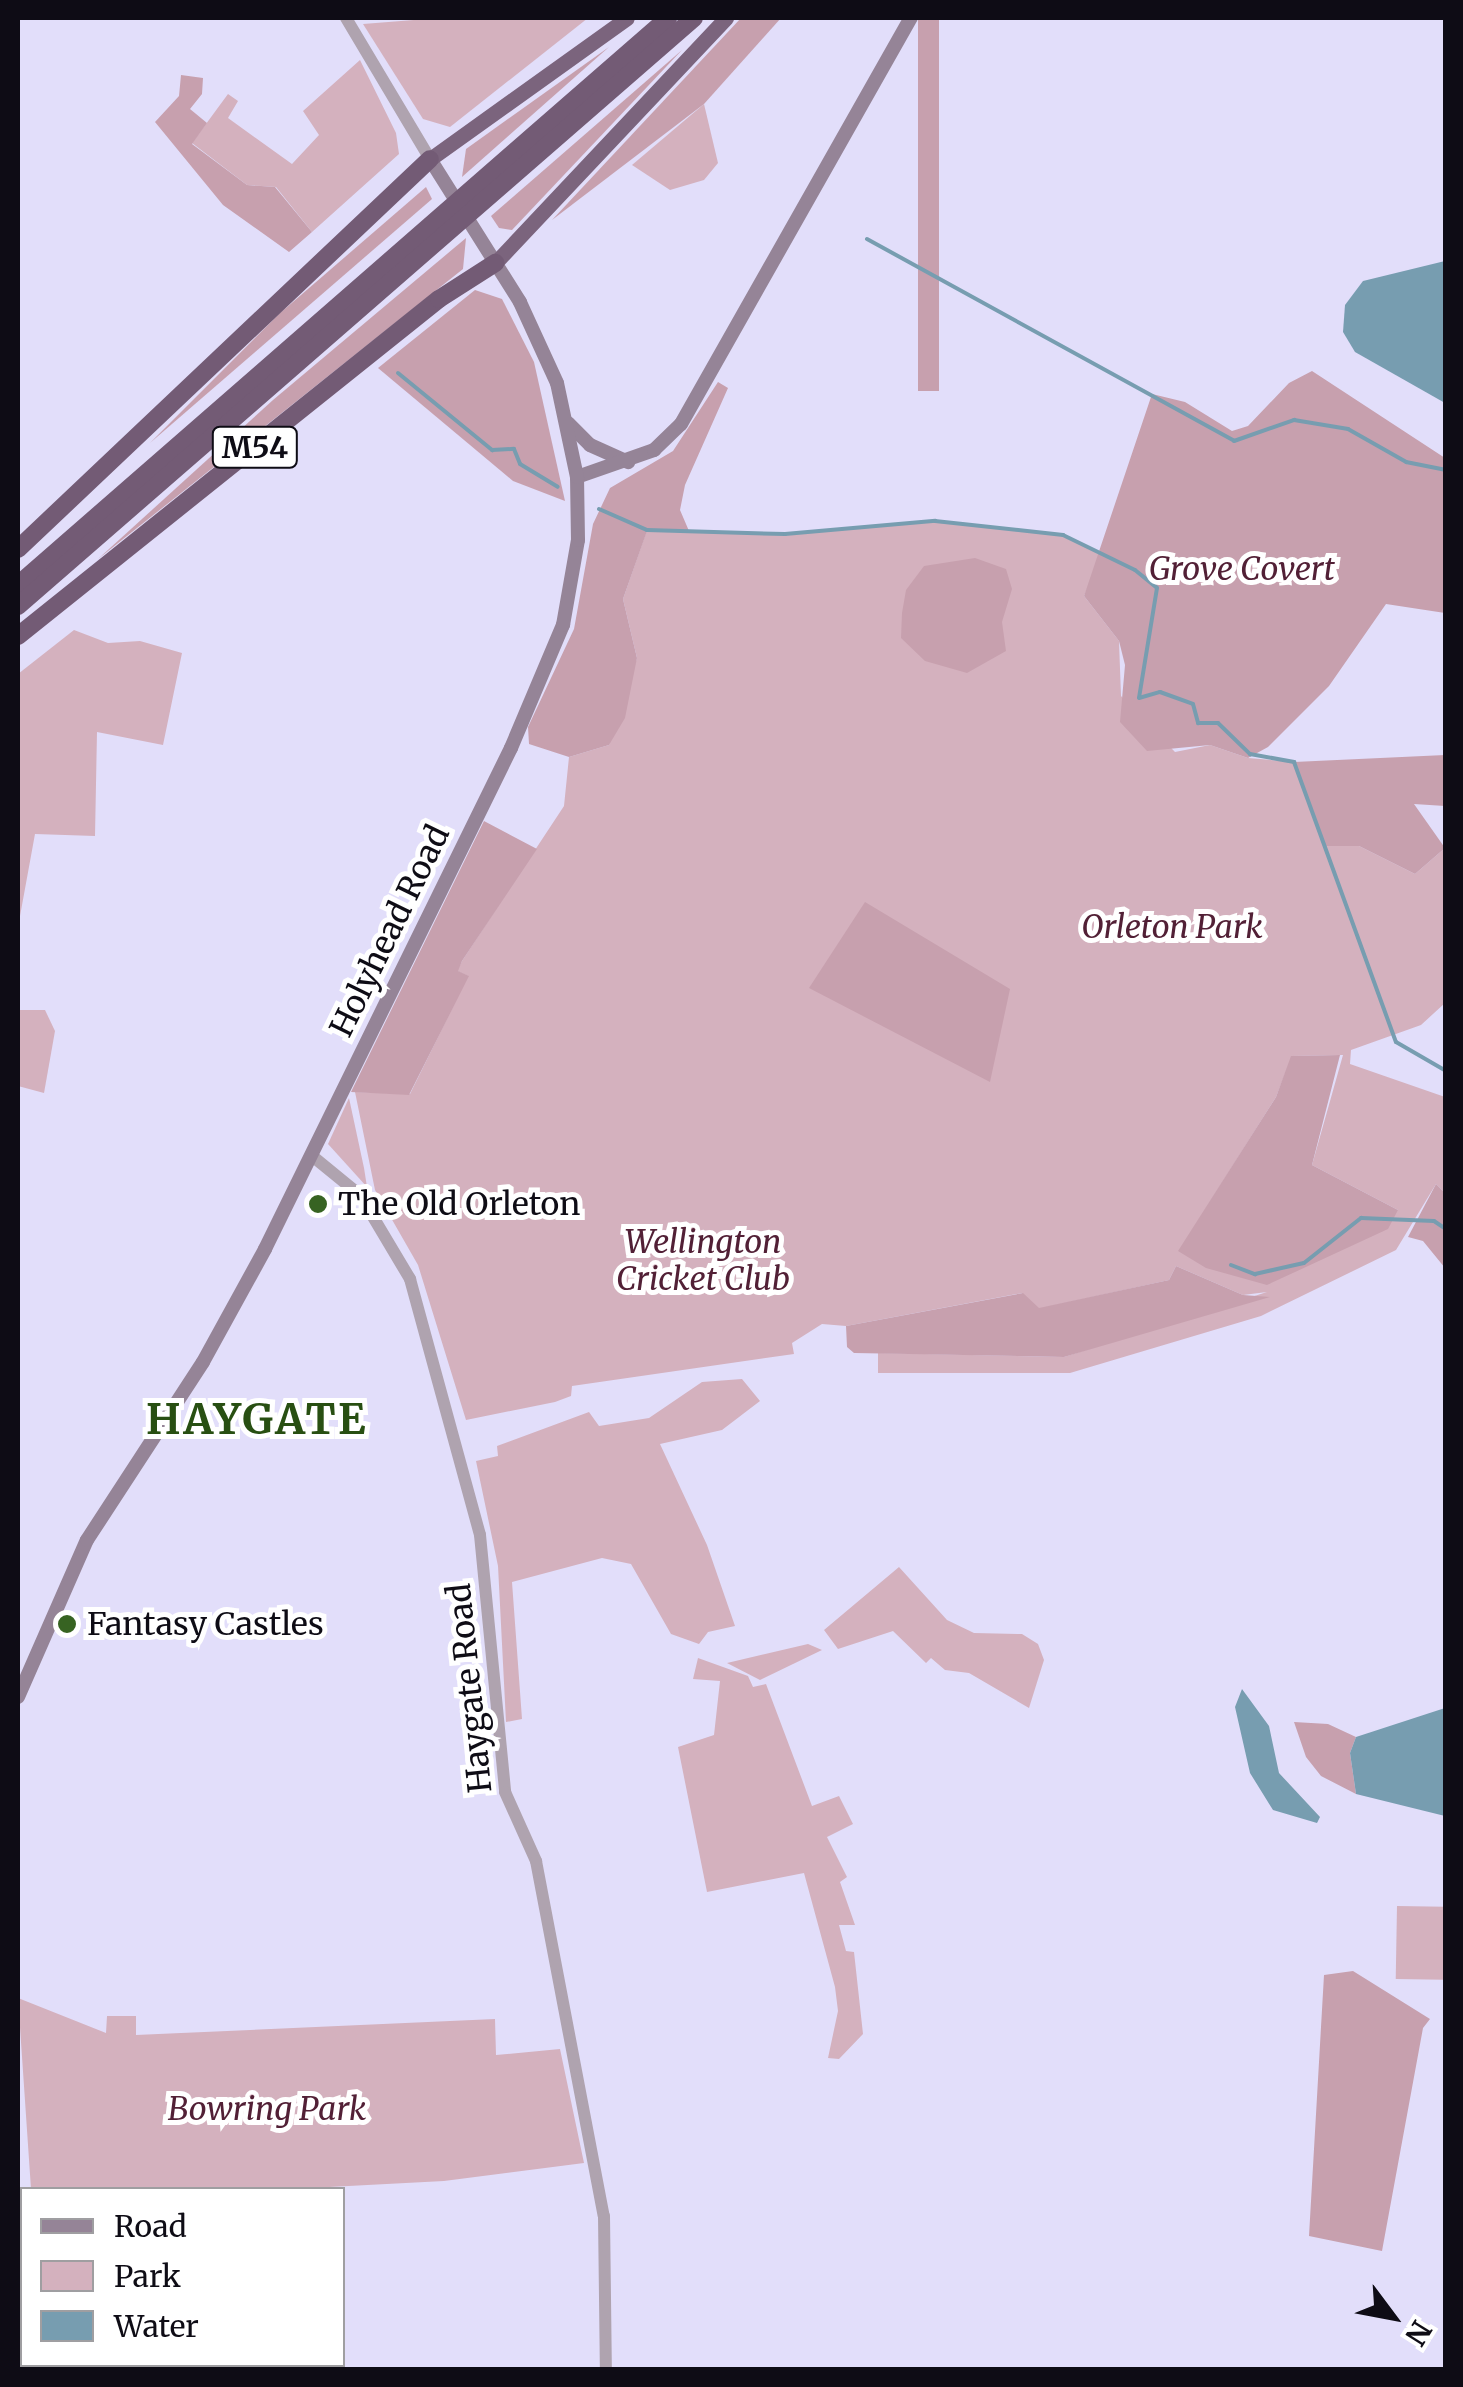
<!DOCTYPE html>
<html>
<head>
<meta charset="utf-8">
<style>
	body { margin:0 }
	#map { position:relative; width:1463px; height:2387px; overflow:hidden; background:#e2defa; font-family:Merriweather,serif }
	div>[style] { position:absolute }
	.green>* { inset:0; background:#d4b1be; transform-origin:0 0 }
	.forest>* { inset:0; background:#c7a0ae; transform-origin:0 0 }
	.water>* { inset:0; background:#779db0 }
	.stream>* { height:4px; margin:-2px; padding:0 2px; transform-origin:2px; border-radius:2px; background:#779db0 }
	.tertiary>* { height:12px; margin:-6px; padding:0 6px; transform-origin:6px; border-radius:6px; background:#afa3af }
	.secondary>* { height:14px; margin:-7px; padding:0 7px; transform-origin:7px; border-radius:7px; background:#958497 }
	.trunk>* { height:15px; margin:-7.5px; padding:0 7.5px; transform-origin:7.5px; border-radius:7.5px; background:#7b647d }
	.motorway>* { height:18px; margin:-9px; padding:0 9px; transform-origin:9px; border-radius:9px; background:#735b75 }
	.dots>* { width:28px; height:28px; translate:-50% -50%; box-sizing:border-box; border:5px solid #fff; border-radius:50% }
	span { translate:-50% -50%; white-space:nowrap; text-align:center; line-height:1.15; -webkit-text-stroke:10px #fff; paint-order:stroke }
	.shield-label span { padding:2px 8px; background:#fff; border:2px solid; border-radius:8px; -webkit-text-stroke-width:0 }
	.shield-label { font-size:30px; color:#0e0c15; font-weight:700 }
	.park-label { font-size:32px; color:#522036; font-style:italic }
	.street-label { font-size:32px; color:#0e0c15 }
	.poi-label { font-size:32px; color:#0e0c15 }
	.left { translate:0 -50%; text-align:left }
	.district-label { font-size:42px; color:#284f12; font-weight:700; letter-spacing:2.5px }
	.frame { position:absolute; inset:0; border:20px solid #0e0c15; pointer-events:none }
	.legend { position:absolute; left:20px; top:2187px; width:325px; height:180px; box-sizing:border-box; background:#fff; border:2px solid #9f9ea1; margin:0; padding:12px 18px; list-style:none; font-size:30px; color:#0e0c15 }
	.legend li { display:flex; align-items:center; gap:20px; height:50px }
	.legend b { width:50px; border:2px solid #9f9ea1 }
	.north { position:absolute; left:1343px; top:2267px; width:100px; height:100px; -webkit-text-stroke:8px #fff; paint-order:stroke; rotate:122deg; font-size:28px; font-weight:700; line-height:40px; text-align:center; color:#0e0c15 }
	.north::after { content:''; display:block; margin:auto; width:35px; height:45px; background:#0e0c15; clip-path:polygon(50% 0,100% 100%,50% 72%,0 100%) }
</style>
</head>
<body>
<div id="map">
	<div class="green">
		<i style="clip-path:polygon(439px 18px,588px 18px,450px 127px,423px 119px,363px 24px)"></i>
		<i style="clip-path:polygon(360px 60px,396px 133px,399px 154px,312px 232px,276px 187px,247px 185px,192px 143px,228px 94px,238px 101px,228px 118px,292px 164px,319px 135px,303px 111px)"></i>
		<i style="clip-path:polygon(704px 104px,718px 163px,704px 180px,670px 190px,632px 165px)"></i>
		<i style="clip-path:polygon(evenodd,935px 521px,1063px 535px,1102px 554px,1084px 596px,1119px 641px,1121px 696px,1175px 752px,1210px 745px,1248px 758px,1294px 762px,1325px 845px,1359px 846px,1415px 874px,1445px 848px,1445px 1003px,1421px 1025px,1351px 1050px,1350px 1064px,1445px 1097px,1445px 1193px,1436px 1184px,1396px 1250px,1261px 1316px,1070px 1373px,878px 1373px,878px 1353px,1064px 1357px,1267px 1292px,1243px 1295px,1176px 1266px,1169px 1280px,1038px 1309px,1022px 1293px,846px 1326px,822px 1324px,792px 1343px,794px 1354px,572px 1386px,571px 1396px,555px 1402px,466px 1420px,418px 1265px,375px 1190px,355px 1092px,410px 1094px,468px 976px,457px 971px,462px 961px,564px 806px,569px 757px,609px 745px,637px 658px,623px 599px,647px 530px,785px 534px,935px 521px,1343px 1055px,1312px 1165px,1398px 1210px,1179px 1251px,1276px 1097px,1292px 1056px,1343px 1055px)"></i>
		<i style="clip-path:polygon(74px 630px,108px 643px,140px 641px,182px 653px,163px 745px,97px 732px,95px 836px,35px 834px,18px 927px,18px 674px)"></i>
		<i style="clip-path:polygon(18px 1010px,45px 1010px,55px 1031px,44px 1093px,18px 1086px)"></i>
		<i style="clip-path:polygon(349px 1098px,364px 1168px,367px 1187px,328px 1144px)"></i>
		<i style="clip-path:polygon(742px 1379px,760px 1401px,722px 1430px,660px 1444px,707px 1545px,735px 1626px,708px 1632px,699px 1644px,671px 1634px,631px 1564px,602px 1558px,512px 1582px,522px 1719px,506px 1722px,498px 1566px,476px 1461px,498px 1456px,497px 1446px,589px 1412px,599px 1426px,649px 1418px,702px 1382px)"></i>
		<i style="clip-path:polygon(899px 1567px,947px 1620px,974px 1633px,1022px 1634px,1038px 1644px,1044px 1660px,1029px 1708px,969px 1673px,945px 1670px,931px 1658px,926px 1663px,893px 1631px,838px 1649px,824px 1630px)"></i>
		<i style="clip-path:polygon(808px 1644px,822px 1650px,760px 1680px,727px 1663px)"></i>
		<i style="clip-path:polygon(698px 1658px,748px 1676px,753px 1687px,766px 1684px,812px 1806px,839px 1796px,853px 1824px,827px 1837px,847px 1877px,840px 1882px,855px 1925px,839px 1925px,846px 1951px,854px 1952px,863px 2034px,839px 2059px,828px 2058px,838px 2011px,835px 1987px,804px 1873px,707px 1892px,678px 1747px,714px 1735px,720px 1681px,693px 1679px)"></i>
		<i style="left:1397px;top:1906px;width:48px;height:73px;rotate:1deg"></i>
		<i style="clip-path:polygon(18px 1998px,106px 2033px,107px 2016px,136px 2016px,136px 2035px,495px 2019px,496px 2055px,560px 2049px,584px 2163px,444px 2181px,291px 2189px,31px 2189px)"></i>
		<i style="clip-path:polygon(22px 2246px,22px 2364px,316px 2365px,315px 2369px,27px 2369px,18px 2363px)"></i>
	</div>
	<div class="forest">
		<i style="clip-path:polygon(741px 18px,781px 18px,704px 104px,552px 220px)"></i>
		<i style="left:918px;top:18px;width:21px;height:373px"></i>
		<i style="clip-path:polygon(609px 47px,462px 177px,466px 149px)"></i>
		<i style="clip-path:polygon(682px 50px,512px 230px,499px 228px,491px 216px)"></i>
		<i style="clip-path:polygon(181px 75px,203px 78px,202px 94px,190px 109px,207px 123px,192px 144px,247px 185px,275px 187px,312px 232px,289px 252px,223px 205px,155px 122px,179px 96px)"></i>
		<i style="clip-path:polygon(426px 187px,432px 199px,150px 443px,279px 314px)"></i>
		<i style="clip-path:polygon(466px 238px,463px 269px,98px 559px,273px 400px)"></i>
		<i style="clip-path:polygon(475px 290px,502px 299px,534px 362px,565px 501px,513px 481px,378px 368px)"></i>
		<i style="clip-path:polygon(1312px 371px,1445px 458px,1445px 613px,1386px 604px,1329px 686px,1268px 747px,1248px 758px,1210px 745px,1147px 751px,1120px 722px,1125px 665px,1119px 641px,1084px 596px,1152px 394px,1185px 402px,1232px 431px,1248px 426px,1289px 383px)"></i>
		<i style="clip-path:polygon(718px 382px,728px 388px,685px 485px,680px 510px,689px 531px,647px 531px,623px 599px,637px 658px,625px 718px,609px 745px,569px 757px,529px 744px,528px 727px,574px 629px,593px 524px,610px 488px,673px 451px)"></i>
		<i style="clip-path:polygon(975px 558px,1006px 569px,1012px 589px,1002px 622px,1006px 651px,967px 673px,925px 661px,901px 638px,902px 613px,906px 590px,924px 566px)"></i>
		<i style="clip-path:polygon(1445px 755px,1445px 806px,1414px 804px,1445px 848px,1415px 874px,1359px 846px,1325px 846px,1294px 762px)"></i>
		<i style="clip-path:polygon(484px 821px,537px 849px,462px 961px,458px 971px,469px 976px,409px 1095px,351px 1092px)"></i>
		<i style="clip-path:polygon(865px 902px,1010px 989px,990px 1082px,809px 988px)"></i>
		<i style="clip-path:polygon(1340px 1055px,1312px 1165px,1398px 1210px,1388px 1229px,1267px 1285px,1206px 1268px,1178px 1251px,1276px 1097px,1291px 1056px)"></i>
		<i style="clip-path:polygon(1436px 1184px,1445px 1193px,1445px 1268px,1423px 1241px,1408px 1237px)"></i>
		<i style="clip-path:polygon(1176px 1266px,1243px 1295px,1270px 1297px,1064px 1357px,854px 1353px,847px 1347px,846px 1326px,1023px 1293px,1039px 1308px,1169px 1280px)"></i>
		<i style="clip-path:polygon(1294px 1722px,1328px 1724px,1356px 1737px,1350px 1753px,1356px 1794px,1321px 1776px,1306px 1757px)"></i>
		<i style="clip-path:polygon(1353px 1971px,1430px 2019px,1423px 2028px,1382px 2251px,1309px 2236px,1324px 1975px)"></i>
	</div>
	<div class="water">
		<i style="clip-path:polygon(1445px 261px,1446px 261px,1445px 403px,1355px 352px,1343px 332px,1345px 305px,1363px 281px)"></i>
		<i style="clip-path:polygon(1242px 1689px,1269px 1726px,1279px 1773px,1320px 1817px,1317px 1823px,1273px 1810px,1250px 1773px,1235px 1707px)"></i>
		<i style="clip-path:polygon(1445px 1708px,1445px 1816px,1356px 1794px,1350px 1753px,1356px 1737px)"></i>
	</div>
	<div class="stream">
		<i style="left:867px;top:239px;width:419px;rotate:28.8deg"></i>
		<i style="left:1234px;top:441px;width:64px;rotate:-19.3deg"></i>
		<i style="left:1294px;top:420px;width:55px;rotate:9.5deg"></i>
		<i style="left:1348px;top:429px;width:67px;rotate:29.6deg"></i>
		<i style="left:1406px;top:462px;width:41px;rotate:11.3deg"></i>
		<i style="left:398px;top:373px;width:122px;rotate:39.3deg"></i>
		<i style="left:492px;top:450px;width:22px;rotate:-3deg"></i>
		<i style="left:514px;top:449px;width:16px;rotate:68deg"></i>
		<i style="left:520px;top:464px;width:44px;rotate:31.2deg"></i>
		<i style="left:599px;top:509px;width:52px;rotate:23.6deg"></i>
		<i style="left:647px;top:530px;width:138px;rotate:1.7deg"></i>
		<i style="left:785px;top:534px;width:151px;rotate:-5deg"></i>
		<i style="left:935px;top:521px;width:129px;rotate:6.2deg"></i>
		<i style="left:1063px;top:535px;width:80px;rotate:25.9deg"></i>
		<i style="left:1135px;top:570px;width:28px;rotate:39deg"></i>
		<i style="left:1157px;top:588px;width:111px;rotate:99.3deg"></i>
		<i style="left:1139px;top:698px;width:22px;rotate:-16deg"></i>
		<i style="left:1160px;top:692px;width:35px;rotate:20deg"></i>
		<i style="left:1193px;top:704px;width:20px;rotate:75deg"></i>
		<i style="left:1198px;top:723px;width:20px"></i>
		<i style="left:1218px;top:723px;width:45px;rotate:44.1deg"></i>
		<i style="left:1250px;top:754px;width:45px;rotate:10.3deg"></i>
		<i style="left:1294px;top:762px;width:298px;rotate:70deg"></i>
		<i style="left:1396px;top:1042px;width:58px;rotate:30.1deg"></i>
		<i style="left:1231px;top:1265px;width:26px;rotate:21deg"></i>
		<i style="left:1255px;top:1274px;width:50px;rotate:-12.7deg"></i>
		<i style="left:1304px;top:1263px;width:73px;rotate:-38.3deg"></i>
		<i style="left:1361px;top:1218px;width:73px;rotate:2.4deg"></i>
		<i style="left:1434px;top:1221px;width:14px;rotate:34deg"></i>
	</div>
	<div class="tertiary">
		<i style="left:346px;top:18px;width:164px;rotate:59.2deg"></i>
		<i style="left:311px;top:1155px;width:63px;rotate:39.2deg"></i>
		<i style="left:360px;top:1195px;width:98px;rotate:59.2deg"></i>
		<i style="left:410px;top:1279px;width:265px;rotate:74.7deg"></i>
		<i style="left:480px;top:1535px;width:258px;rotate:84.4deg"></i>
		<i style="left:505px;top:1792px;width:76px;rotate:65.8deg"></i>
		<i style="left:536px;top:1861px;width:361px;rotate:79.2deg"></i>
		<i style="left:604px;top:2216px;width:154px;rotate:89.3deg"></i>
	</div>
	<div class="secondary">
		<i style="left:568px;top:423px;width:31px;rotate:45deg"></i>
		<i style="left:590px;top:445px;width:42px;rotate:24.1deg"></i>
		<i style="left:577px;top:477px;width:82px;rotate:-19.3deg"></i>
		<i style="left:654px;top:450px;width:37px;rotate:-44deg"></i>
		<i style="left:681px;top:424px;width:467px;rotate:-60.5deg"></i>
		<i style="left:18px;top:1697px;width:171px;rotate:-66.3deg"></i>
		<i style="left:87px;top:1540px;width:212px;rotate:-56.9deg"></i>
		<i style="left:203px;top:1362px;width:129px;rotate:-61.2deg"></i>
		<i style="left:265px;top:1249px;width:558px;rotate:-63.85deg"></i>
		<i style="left:511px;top:748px;width:134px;rotate:-67.1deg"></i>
		<i style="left:563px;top:625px;width:86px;rotate:-80deg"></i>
		<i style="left:578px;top:540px;width:63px;rotate:-90.9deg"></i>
		<i style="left:577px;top:477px;width:96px;rotate:-102deg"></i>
		<i style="left:557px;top:383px;width:89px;rotate:-114.6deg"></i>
		<i style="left:520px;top:302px;width:169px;rotate:-122.2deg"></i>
	</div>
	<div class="trunk">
		<i style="left:430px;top:159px;width:242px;rotate:-35.6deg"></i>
		<i style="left:495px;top:263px;width:337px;rotate:-46.7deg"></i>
	</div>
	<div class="motorway">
		<i style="left:18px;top:549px;width:567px;rotate:-43.43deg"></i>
		<i style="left:18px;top:585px;width:863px;rotate:-41.1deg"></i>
		<i style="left:18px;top:606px;width:896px;rotate:-41.02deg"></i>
		<i style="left:18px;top:636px;width:539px;rotate:-38.68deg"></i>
		<i style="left:439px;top:299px;width:67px;rotate:-32.7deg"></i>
	</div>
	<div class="dots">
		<i style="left:318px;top:1204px;background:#376322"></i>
		<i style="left:67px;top:1624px;background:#376322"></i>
	</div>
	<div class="shield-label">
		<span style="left:255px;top:447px">M54</span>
	</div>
	<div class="park-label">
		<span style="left:1242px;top:569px">Grove Covert</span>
		<span style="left:1172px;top:927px">Orleton Park</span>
		<span style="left:703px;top:1261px">Wellington<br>Cricket Club</span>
		<span style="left:267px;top:2109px">Bowring Park</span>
	</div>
	<div class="street-label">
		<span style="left:390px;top:931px;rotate:-64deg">Holyhead Road</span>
		<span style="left:470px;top:1688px;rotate:-96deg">Haygate Road</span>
	</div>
	<div class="poi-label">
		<span class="left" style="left:338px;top:1204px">The Old Orleton</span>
		<span class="left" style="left:87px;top:1624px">Fantasy Castles</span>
	</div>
	<div class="district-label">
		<span style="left:257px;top:1419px">HAYGATE</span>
	</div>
	<div class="frame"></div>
	<ul class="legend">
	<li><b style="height:12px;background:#958497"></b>Road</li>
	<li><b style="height:28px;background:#d4b1be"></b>Park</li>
	<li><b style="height:28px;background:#779db0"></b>Water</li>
	</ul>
	<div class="north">N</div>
</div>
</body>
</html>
